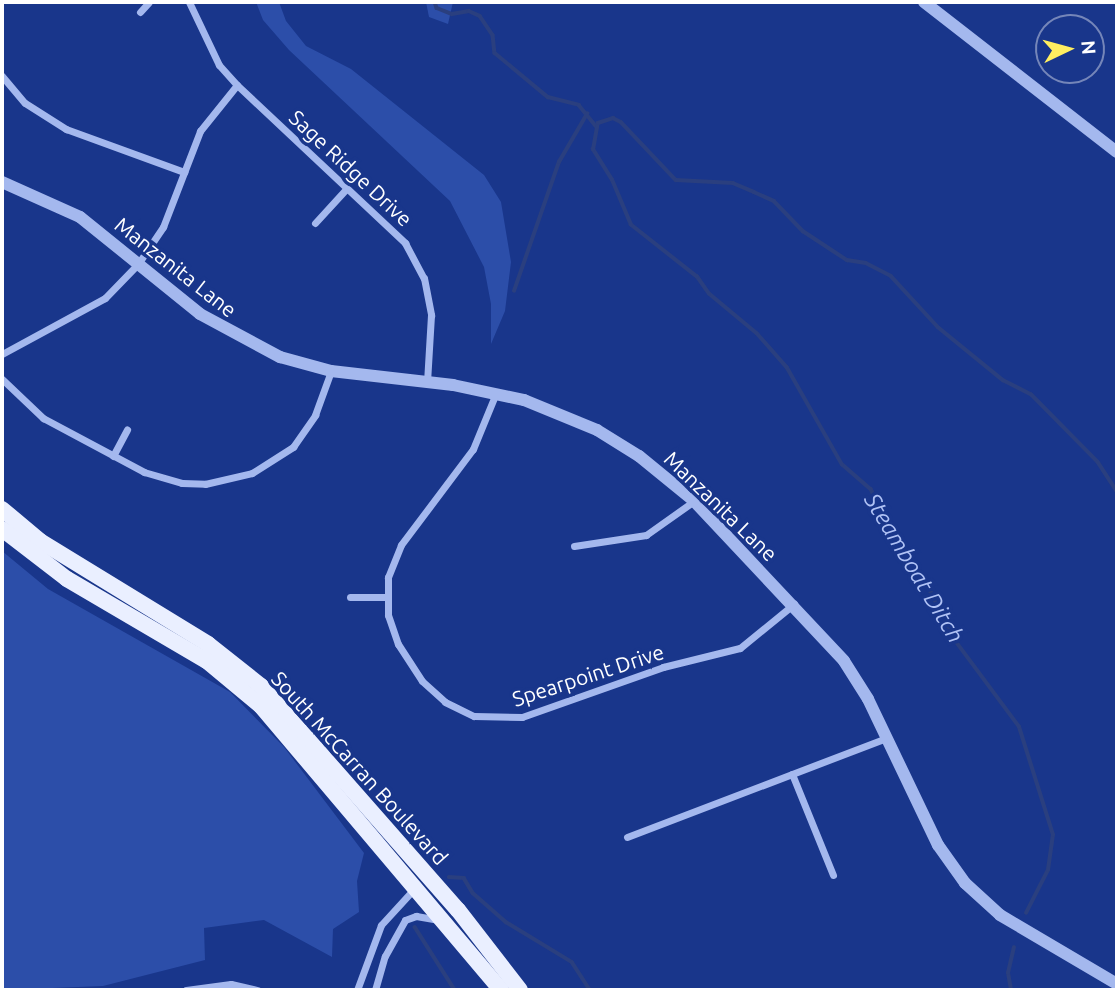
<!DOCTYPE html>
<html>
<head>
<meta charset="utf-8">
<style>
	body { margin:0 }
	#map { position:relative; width:1119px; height:992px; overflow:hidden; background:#19368b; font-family:Ubuntu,sans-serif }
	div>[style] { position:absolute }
	.green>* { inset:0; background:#2c4ea9 }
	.stream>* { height:3.5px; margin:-1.75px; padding:0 1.75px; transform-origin:1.75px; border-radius:1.75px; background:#2a3f7f }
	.minor>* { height:7px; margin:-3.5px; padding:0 3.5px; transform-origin:3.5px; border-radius:3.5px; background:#a4b8ee }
	.tertiary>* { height:12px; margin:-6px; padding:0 6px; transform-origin:6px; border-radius:6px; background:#a4b8ee }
	.primary>* { height:16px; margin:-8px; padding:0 8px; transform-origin:8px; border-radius:8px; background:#eaefff }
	span { translate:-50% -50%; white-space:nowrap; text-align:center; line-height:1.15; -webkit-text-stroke:7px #19368b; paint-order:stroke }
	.street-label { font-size:21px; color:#fff }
	.water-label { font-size:23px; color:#b0c2f5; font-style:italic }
	.frame { position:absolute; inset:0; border:4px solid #fff; pointer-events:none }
	.north { position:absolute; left:1035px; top:14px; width:70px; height:70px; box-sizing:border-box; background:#19368b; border:2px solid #7586b9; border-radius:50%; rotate:85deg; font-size:19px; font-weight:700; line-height:28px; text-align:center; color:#fff }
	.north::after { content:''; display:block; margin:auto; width:24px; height:32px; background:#ffee60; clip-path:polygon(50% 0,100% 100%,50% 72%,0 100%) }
</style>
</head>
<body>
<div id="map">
	<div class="green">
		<i style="clip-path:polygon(256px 2px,279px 2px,286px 21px,306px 46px,351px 69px,484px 175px,501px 202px,511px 262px,505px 311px,491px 344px,491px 304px,484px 267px,450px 201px,289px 50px,263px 20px)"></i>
		<i style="clip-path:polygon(426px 2px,453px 2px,448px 24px,429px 17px)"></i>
		<i style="clip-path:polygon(2px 551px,48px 589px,230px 692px,284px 747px,364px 853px,357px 881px,359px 912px,333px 929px,332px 957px,264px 920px,204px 928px,205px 960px,103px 986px,2px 990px)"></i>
	</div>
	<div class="stream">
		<i style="left:435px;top:2px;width:6px;rotate:72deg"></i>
		<i style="left:437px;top:8px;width:16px;rotate:22deg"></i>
		<i style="left:452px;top:14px;width:17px;rotate:-10deg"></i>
		<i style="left:469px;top:11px;width:12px;rotate:24deg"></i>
		<i style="left:480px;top:16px;width:23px;rotate:56deg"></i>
		<i style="left:493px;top:35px;width:18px;rotate:84deg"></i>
		<i style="left:495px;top:53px;width:69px;rotate:39.7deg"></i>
		<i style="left:548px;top:97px;width:32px;rotate:14deg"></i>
		<i style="left:579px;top:105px;width:27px;rotate:51deg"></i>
		<i style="left:514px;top:291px;width:137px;rotate:-70.8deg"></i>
		<i style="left:559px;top:162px;width:56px;rotate:-59.7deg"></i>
		<i style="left:449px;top:877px;width:15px;rotate:4deg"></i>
		<i style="left:464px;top:878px;width:17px;rotate:59deg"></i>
		<i style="left:473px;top:893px;width:44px;rotate:41.3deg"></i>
		<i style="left:506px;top:922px;width:77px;rotate:31.2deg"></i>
		<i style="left:572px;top:962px;width:33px;rotate:57deg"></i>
		<i style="left:1026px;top:913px;width:48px;rotate:-62.9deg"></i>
		<i style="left:1048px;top:870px;width:35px;rotate:-82deg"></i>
		<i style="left:1053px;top:835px;width:113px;rotate:-107.5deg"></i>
		<i style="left:1019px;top:727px;width:111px;rotate:-126.6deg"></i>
		<i style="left:953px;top:638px;width:50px;rotate:-116.1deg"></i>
		<i style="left:931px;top:593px;width:75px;rotate:-124.1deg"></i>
		<i style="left:889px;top:531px;width:45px;rotate:-113.7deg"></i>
		<i style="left:871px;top:490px;width:38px;rotate:-139deg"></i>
		<i style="left:842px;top:465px;width:112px;rotate:-119.6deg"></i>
		<i style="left:787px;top:368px;width:45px;rotate:-131.4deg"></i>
		<i style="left:757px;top:334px;width:62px;rotate:-140.2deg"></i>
		<i style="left:709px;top:294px;width:21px;rotate:-125deg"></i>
		<i style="left:697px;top:277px;width:84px;rotate:-141.8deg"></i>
		<i style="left:631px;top:225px;width:49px;rotate:-112.9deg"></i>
		<i style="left:612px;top:180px;width:36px;rotate:-122deg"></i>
		<i style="left:593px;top:150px;width:27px;rotate:-80deg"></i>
		<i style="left:598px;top:123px;width:16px;rotate:-18deg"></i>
		<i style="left:613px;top:118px;width:9px;rotate:27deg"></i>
		<i style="left:621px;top:122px;width:80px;rotate:46.5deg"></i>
		<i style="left:676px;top:180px;width:57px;rotate:3deg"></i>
		<i style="left:733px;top:183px;width:23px;rotate:23deg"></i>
		<i style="left:754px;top:192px;width:22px;rotate:24deg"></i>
		<i style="left:774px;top:201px;width:42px;rotate:46deg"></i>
		<i style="left:803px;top:231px;width:53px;rotate:33.4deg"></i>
		<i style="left:847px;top:260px;width:19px;rotate:9deg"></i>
		<i style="left:866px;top:263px;width:28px;rotate:27deg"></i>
		<i style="left:891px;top:276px;width:69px;rotate:47.3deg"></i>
		<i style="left:938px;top:327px;width:84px;rotate:39.2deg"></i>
		<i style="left:1003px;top:380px;width:31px;rotate:27deg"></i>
		<i style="left:1031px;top:394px;width:95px;rotate:45.4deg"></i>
		<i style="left:1098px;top:462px;width:35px;rotate:57deg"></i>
		<i style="left:415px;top:927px;width:75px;rotate:57.6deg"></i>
		<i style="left:1011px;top:990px;width:17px;rotate:-100deg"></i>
		<i style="left:1008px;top:973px;width:26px;rotate:-77deg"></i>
	</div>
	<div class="minor">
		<i style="left:189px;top:2px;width:70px;rotate:64.5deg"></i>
		<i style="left:219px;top:65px;width:27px;rotate:48deg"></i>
		<i style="left:237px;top:85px;width:231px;rotate:43.2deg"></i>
		<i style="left:405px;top:243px;width:40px;rotate:62deg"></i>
		<i style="left:424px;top:278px;width:38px;rotate:79deg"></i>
		<i style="left:431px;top:315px;width:67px;rotate:93.4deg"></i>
		<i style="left:140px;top:12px;width:13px;rotate:-48deg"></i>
		<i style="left:2px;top:76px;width:35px;rotate:50deg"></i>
		<i style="left:25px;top:103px;width:49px;rotate:32.4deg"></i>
		<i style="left:66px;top:129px;width:126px;rotate:20deg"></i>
		<i style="left:315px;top:223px;width:46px;rotate:-47.6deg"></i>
		<i style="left:2px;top:354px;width:117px;rotate:-28.5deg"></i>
		<i style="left:105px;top:298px;width:47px;rotate:-45.9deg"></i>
		<i style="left:138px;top:264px;width:45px;rotate:-56deg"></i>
		<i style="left:163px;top:227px;width:103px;rotate:-68.9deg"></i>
		<i style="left:200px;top:131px;width:59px;rotate:-51.2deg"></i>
		<i style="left:2px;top:379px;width:57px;rotate:43.6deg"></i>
		<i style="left:43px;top:418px;width:115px;rotate:28.1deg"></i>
		<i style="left:144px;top:472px;width:40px;rotate:16deg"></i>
		<i style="left:182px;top:483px;width:23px;rotate:2deg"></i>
		<i style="left:205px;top:484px;width:48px;rotate:-13.2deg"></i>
		<i style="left:252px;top:473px;width:49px;rotate:-32.4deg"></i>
		<i style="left:293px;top:447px;width:39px;rotate:-55deg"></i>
		<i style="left:315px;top:415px;width:47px;rotate:-70deg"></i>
		<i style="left:496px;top:393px;width:61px;rotate:112.3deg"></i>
		<i style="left:473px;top:449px;width:120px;rotate:126.9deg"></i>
		<i style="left:401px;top:545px;width:35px;rotate:112deg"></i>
		<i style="left:388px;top:577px;width:38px;rotate:90deg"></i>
		<i style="left:388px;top:615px;width:31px;rotate:71deg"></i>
		<i style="left:398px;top:644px;width:44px;rotate:57deg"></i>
		<i style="left:422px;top:681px;width:31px;rotate:42deg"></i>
		<i style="left:445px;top:702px;width:32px;rotate:26deg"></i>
		<i style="left:474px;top:716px;width:48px;rotate:1.2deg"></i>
		<i style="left:522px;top:717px;width:150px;rotate:-19.5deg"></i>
		<i style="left:663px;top:667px;width:79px;rotate:-13.9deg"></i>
		<i style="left:740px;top:648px;width:70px;rotate:-39.2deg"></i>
		<i style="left:113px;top:456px;width:30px;rotate:-62deg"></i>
		<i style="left:574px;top:546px;width:73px;rotate:-8.7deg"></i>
		<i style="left:646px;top:535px;width:59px;rotate:-35.3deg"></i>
		<i style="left:350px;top:597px;width:36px"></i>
		<i style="left:792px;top:774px;width:109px;rotate:67.9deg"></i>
		<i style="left:627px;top:837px;width:277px;rotate:-20.9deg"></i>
		<i style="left:186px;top:990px;width:45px;rotate:-7.6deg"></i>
		<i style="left:231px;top:984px;width:28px;rotate:13deg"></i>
		<i style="left:357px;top:990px;width:69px;rotate:-69.7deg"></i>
		<i style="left:381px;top:925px;width:49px;rotate:-47.5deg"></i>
		<i style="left:375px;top:990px;width:35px;rotate:-74deg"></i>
		<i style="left:385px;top:956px;width:41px;rotate:-60.9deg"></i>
		<i style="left:405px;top:920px;width:12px;rotate:-20deg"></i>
		<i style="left:416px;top:916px;width:22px;rotate:10deg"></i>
	</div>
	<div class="tertiary">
		<i style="left:924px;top:2px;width:244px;rotate:37.9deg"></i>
		<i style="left:2px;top:182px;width:85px;rotate:24.2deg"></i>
		<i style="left:80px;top:217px;width:154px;rotate:38.9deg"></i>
		<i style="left:200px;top:314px;width:91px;rotate:28.3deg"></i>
		<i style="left:280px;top:357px;width:53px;rotate:15.4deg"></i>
		<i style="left:331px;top:371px;width:123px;rotate:6.5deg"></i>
		<i style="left:453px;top:385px;width:73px;rotate:11.9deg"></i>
		<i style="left:524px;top:400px;width:79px;rotate:22.3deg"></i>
		<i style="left:597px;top:430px;width:49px;rotate:31.8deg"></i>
		<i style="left:639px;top:456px;width:71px;rotate:39.3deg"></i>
		<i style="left:694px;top:501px;width:219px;rotate:46.8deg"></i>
		<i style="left:844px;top:661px;width:45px;rotate:57.7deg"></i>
		<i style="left:868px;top:699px;width:162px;rotate:64.4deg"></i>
		<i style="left:938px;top:845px;width:47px;rotate:54.6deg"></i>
		<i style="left:965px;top:883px;width:47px;rotate:42.4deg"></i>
		<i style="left:1000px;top:915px;width:136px;rotate:30.5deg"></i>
	</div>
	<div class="primary">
		<i style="left:2px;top:509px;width:50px;rotate:40.1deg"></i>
		<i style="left:40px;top:541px;width:197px;rotate:31.5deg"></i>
		<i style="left:208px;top:644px;width:68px;rotate:38.4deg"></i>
		<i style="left:261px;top:686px;width:298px;rotate:48.7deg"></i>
		<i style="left:458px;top:910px;width:101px;rotate:52.2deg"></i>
		<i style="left:2px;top:529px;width:82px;rotate:37.6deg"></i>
		<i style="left:67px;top:579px;width:162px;rotate:30.4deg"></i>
		<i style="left:207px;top:661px;width:70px;rotate:39.8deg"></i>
		<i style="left:261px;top:706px;width:372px;rotate:49.8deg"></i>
	</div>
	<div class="street-label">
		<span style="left:351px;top:168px;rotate:43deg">Sage Ridge Drive</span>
		<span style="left:176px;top:267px;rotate:38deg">Manzanita Lane</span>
		<span style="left:721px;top:506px;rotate:44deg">Manzanita Lane</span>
		<span style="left:588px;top:675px;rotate:-18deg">Spearpoint Drive</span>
		<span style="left:360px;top:768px;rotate:48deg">South McCarran Boulevard</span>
	</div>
	<div class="water-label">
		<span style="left:914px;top:568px;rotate:59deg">Steamboat Ditch</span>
	</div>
	<div class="frame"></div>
	<div class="north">N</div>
</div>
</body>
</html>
